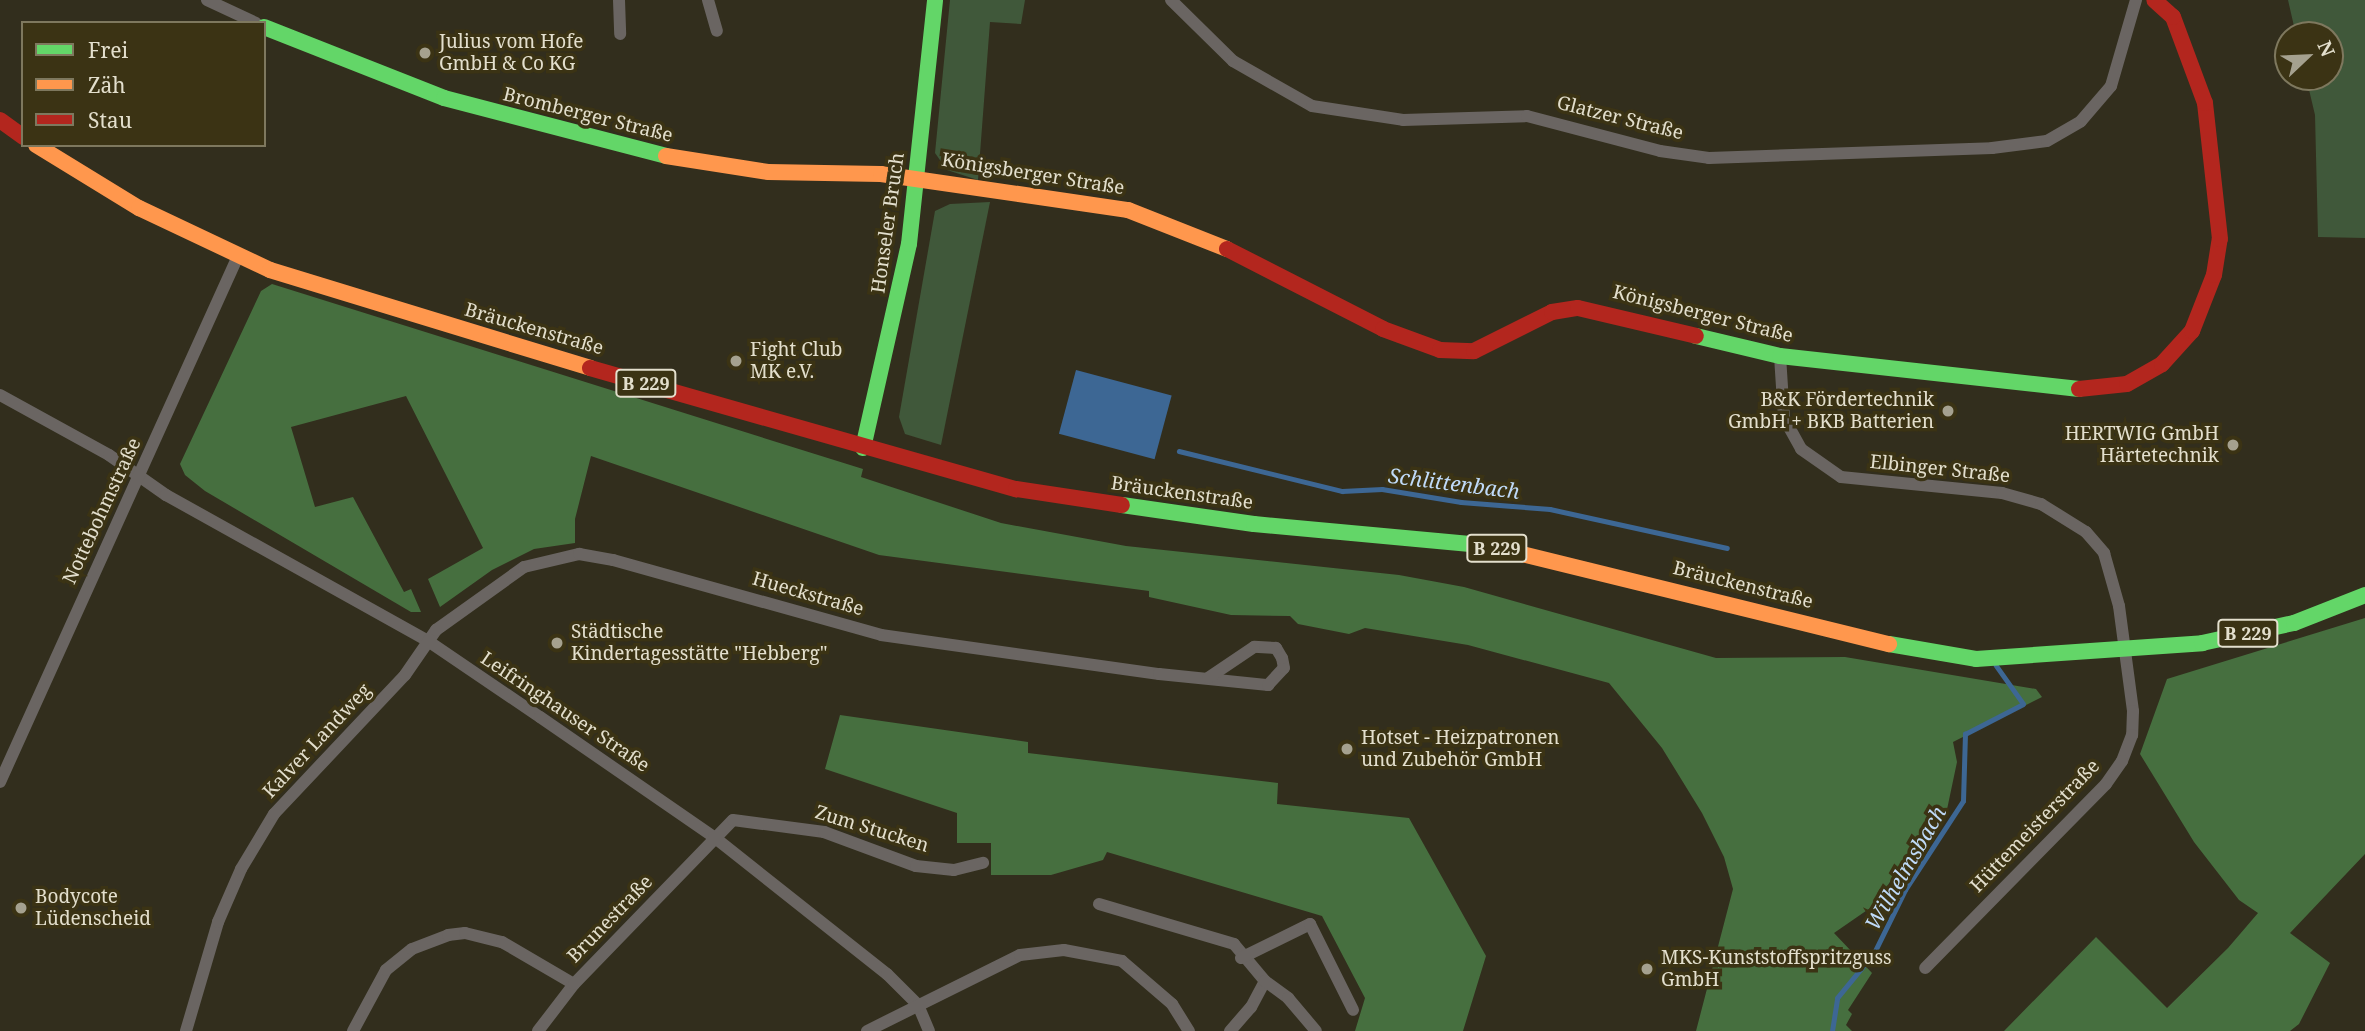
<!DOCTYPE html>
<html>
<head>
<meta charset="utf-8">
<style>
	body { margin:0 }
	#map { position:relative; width:2365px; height:1031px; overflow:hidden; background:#322e1d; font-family:"Noto Serif",serif }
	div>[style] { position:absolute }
	.green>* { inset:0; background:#40583a }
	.forest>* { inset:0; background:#466f3f }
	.water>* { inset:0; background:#3d6794; transform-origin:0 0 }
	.stream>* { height:4.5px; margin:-2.25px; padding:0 2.25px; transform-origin:2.25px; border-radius:2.25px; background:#3d6794 }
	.street>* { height:12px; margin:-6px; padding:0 6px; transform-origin:6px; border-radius:6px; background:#6a6562 }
	.fast>* { height:16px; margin:-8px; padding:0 8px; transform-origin:8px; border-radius:8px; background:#63d668 }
	.slow>* { height:16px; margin:-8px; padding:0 8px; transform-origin:8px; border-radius:8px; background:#ff974d }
	.jam>* { height:16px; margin:-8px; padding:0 8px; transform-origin:8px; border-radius:8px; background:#b3261e }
	.dots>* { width:19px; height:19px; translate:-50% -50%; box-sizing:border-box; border:4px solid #3b3314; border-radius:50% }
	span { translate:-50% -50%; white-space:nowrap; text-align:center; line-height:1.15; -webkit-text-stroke:7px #3b3314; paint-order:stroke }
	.shield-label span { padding:2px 5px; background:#3b3314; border:2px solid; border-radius:5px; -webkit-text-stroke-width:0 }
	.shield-label { font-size:18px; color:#e3dfcd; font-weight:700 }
	.poi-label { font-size:19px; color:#e3dfcd }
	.left { translate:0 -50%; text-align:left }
	.right { translate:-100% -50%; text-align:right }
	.street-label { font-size:19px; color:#e3dfcd }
	.water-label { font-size:21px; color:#bfdaf8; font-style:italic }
	.legend { position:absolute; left:21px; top:21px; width:245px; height:126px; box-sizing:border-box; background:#3b3314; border:2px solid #7e785e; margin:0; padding:9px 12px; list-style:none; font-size:21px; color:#e3dfcd }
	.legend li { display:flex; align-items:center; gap:14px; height:35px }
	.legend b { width:35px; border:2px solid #7e785e }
	.north { position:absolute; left:2274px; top:21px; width:70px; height:70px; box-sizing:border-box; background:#3b3314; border:2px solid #7e785e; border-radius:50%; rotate:67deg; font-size:19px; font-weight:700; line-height:28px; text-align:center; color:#e3dfcd }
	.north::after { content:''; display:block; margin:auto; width:24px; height:32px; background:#a5a18f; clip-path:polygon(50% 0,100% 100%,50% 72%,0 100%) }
</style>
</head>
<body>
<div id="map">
	<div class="green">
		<i style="clip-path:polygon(950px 0,1025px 0,1021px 24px,990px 22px,978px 180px,947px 170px,935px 153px)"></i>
		<i style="clip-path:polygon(2288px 0,2365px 0,2365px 238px,2318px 237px,2315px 115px,2306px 77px,2330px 77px,2330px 35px,2296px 35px)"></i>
		<i style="clip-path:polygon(990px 202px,941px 445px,905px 434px,899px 417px,935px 211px,950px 204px)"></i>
	</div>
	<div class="forest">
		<i style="clip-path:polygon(272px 284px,863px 469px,861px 477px,1001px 523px,1126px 546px,1399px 575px,1464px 587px,1716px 658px,1845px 657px,2036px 689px,2042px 697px,1953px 742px,1957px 762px,1945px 819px,1934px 812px,1876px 904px,1834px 933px,1872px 973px,1848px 1010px,1852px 1014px,1846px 1025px,1852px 1031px,1696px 1031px,1733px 889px,1724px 857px,1702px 813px,1662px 748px,1609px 683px,1468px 645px,1365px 628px,1349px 634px,1298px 624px,1290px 616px,1231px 615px,1149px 597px,1149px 591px,879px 555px,591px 456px,575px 519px,575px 543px,534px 549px,492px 570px,440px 607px,428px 579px,483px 548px,406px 396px,291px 427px,315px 507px,353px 497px,404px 592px,411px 589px,421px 612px,411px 612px,205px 491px,185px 475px,180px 464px,261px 291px)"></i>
		<i style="clip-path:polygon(2365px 618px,2365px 854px,2290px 933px,2330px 963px,2299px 1024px,2290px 1031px,2004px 1031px,2096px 937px,2167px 1008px,2228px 948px,2258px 913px,2239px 900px,2194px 842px,2140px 754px,2167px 679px)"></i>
		<i style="clip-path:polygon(840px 715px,1028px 742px,1028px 753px,1278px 783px,1277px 804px,1409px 818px,1486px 956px,1463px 1031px,1355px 1031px,1365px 998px,1322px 916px,1107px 852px,1103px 860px,1051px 875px,991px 875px,991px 843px,957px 843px,957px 813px,825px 769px)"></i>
	</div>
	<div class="water">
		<i style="left:1076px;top:370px;width:99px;height:66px;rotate:15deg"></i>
	</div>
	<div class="stream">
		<i style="left:1179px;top:451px;width:168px;rotate:13.8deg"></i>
		<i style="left:1342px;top:491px;width:40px;rotate:-2.9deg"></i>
		<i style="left:1382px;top:489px;width:80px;rotate:9.3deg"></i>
		<i style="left:1461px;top:502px;width:89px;rotate:4.5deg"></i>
		<i style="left:1550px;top:509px;width:181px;rotate:12.4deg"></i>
		<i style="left:1832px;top:1031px;width:33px;rotate:-81deg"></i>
		<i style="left:1837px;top:998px;width:58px;rotate:-50.6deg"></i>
		<i style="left:1874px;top:953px;width:70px;rotate:-63.8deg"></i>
		<i style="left:1905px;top:890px;width:106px;rotate:-56.9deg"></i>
		<i style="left:1963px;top:801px;width:67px;rotate:-88.3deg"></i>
		<i style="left:1965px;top:734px;width:65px;rotate:-27.3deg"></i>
		<i style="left:2023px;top:704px;width:47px;rotate:-125.4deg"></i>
	</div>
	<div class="street">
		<i style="left:207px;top:0;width:54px;rotate:25.1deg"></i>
		<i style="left:619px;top:0;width:34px;rotate:88deg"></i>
		<i style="left:708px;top:0;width:32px;rotate:74deg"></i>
		<i style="left:1171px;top:0;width:87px;rotate:44.5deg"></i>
		<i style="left:1233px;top:61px;width:91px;rotate:29.7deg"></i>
		<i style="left:1312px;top:106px;width:92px;rotate:8.7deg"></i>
		<i style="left:1403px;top:120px;width:124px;rotate:-1.8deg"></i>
		<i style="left:1527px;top:116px;width:138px;rotate:14.7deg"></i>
		<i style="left:1660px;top:151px;width:49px;rotate:8.1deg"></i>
		<i style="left:1709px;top:158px;width:283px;rotate:-2deg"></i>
		<i style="left:1992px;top:148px;width:55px;rotate:-7.3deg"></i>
		<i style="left:2047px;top:141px;width:39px;rotate:-30deg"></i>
		<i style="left:2081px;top:121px;width:46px;rotate:-49.4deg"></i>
		<i style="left:2111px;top:86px;width:90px;rotate:-73.8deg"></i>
		<i style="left:1780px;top:356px;width:62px;rotate:86.3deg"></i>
		<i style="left:1784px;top:418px;width:35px;rotate:61deg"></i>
		<i style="left:1801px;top:449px;width:49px;rotate:35deg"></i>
		<i style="left:1841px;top:477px;width:162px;rotate:5.7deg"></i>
		<i style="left:2002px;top:493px;width:41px;rotate:15.8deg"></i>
		<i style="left:2041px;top:504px;width:53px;rotate:31.9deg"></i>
		<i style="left:2086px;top:532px;width:28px;rotate:49deg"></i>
		<i style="left:2104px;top:553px;width:55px;rotate:74.2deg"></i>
		<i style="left:2119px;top:606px;width:106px;rotate:82.4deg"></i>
		<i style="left:2133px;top:711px;width:24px;rotate:92deg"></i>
		<i style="left:2132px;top:735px;width:28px;rotate:111deg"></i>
		<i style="left:2122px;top:761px;width:28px;rotate:125deg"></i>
		<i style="left:2106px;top:784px;width:258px;rotate:134.5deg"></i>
		<i style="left:0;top:395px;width:124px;rotate:28.8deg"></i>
		<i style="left:109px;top:455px;width:70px;rotate:35.1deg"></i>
		<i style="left:166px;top:495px;width:300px;rotate:29.1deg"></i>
		<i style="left:428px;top:641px;width:135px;rotate:34.2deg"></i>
		<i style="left:540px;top:717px;width:211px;rotate:34.6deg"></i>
		<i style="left:714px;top:837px;width:221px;rotate:38.4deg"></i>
		<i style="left:887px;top:974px;width:44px;rotate:45deg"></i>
		<i style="left:918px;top:1005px;width:28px;rotate:67deg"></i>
		<i style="left:0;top:782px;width:577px;rotate:-65.65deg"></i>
		<i style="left:1099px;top:904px;width:141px;rotate:16.5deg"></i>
		<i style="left:1234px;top:944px;width:48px;rotate:50deg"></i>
		<i style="left:1265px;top:981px;width:30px;rotate:118deg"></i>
		<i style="left:1251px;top:1007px;width:32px;rotate:131deg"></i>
		<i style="left:1241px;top:958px;width:77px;rotate:-26.2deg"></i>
		<i style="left:1310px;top:924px;width:96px;rotate:63.4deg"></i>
		<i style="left:1265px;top:981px;width:29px;rotate:36deg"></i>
		<i style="left:1288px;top:998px;width:43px;rotate:49.7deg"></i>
		<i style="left:186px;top:1031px;width:114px;rotate:-73.6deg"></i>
		<i style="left:218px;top:922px;width:58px;rotate:-66.5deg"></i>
		<i style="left:241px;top:869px;width:64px;rotate:-59deg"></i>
		<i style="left:274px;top:814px;width:191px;rotate:-46.7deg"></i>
		<i style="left:405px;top:675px;width:55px;rotate:-55.4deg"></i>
		<i style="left:436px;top:630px;width:108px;rotate:-35.6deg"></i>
		<i style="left:524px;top:567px;width:57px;rotate:-13.3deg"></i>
		<i style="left:579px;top:554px;width:35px;rotate:10deg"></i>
		<i style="left:613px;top:560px;width:278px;rotate:15.6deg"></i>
		<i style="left:881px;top:635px;width:281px;rotate:8deg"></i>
		<i style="left:1159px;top:674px;width:110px;rotate:5.8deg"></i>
		<i style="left:1268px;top:685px;width:23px;rotate:-47deg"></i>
		<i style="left:1284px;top:668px;width:10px;rotate:-101deg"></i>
		<i style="left:1282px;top:658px;width:12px;rotate:-121deg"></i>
		<i style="left:1276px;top:648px;width:22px;rotate:-177deg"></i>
		<i style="left:1254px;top:647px;width:55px;rotate:146deg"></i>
		<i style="left:353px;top:1031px;width:69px;rotate:-61.6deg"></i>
		<i style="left:386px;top:970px;width:33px;rotate:-39deg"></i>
		<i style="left:412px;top:949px;width:39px;rotate:-21deg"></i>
		<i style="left:448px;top:935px;width:17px;rotate:-7deg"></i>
		<i style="left:465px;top:933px;width:38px;rotate:14deg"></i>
		<i style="left:502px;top:942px;width:83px;rotate:30.3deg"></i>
		<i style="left:538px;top:1031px;width:59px;rotate:-52.5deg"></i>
		<i style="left:574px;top:984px;width:228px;rotate:-45.9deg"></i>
		<i style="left:733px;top:820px;width:92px;rotate:7.5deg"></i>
		<i style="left:824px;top:832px;width:98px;rotate:20.3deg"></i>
		<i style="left:916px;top:866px;width:38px;rotate:6deg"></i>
		<i style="left:954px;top:870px;width:30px;rotate:-14deg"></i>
		<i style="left:867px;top:1031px;width:171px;rotate:-26.4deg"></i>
		<i style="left:1020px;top:955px;width:44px;rotate:-6.5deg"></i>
		<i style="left:1064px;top:950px;width:59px;rotate:10.7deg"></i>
		<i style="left:1122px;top:961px;width:66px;rotate:40.7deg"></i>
		<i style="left:1172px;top:1004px;width:32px;rotate:58deg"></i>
	</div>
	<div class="fast">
		<i style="left:264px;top:27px;width:193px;rotate:21.5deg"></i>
		<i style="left:444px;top:98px;width:229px;rotate:14.6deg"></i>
		<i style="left:1696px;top:336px;width:86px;rotate:13.4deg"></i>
		<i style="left:1780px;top:356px;width:301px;rotate:6.3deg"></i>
		<i style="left:863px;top:448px;width:209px;rotate:-77.3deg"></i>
		<i style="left:909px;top:244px;width:245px;rotate:-83.9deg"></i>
		<i style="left:1122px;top:505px;width:133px;rotate:8.2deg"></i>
		<i style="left:1254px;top:524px;width:236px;rotate:5.3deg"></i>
		<i style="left:1489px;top:546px;width:34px;rotate:14deg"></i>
		<i style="left:1889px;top:644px;width:88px;rotate:9.8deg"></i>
		<i style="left:1976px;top:659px;width:227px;rotate:-4deg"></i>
		<i style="left:2202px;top:643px;width:94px;rotate:-12.3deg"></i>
		<i style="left:2294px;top:623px;width:76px;rotate:-21.5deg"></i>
	</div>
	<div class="slow">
		<i style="left:36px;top:145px;width:121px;rotate:31.5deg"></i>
		<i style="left:139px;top:208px;width:145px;rotate:25.3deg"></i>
		<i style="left:270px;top:270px;width:335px;rotate:17deg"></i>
		<i style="left:666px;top:156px;width:103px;rotate:8.9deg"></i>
		<i style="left:768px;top:172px;width:113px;rotate:1deg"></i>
		<i style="left:881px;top:174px;width:250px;rotate:8.3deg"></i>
		<i style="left:1128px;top:210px;width:106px;rotate:21.5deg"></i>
		<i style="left:1522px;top:554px;width:378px;rotate:13.8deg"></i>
	</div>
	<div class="jam">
		<i style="left:0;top:120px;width:29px;rotate:36deg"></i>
		<i style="left:1227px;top:249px;width:175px;rotate:27.1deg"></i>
		<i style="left:1383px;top:329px;width:61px;rotate:20.2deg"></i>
		<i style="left:1440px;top:350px;width:34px;rotate:2deg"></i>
		<i style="left:1474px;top:351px;width:87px;rotate:-26.6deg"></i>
		<i style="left:1552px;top:312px;width:26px;rotate:-9deg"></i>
		<i style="left:1578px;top:308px;width:121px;rotate:13.3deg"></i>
		<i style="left:590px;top:368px;width:443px;rotate:15.9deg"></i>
		<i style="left:1016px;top:489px;width:107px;rotate:8.6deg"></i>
		<i style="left:2079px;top:389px;width:48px;rotate:-5.9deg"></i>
		<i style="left:2127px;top:384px;width:40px;rotate:-29.7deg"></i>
		<i style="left:2162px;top:364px;width:45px;rotate:-47.7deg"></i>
		<i style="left:2192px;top:331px;width:60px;rotate:-68.6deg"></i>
		<i style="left:2214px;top:275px;width:36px;rotate:-81deg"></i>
		<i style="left:2220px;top:239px;width:137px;rotate:-96.3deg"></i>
		<i style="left:2205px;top:103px;width:92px;rotate:-110.4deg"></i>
		<i style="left:2173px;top:17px;width:25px;rotate:-138deg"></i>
	</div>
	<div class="dots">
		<i style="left:425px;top:53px;background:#a5a18f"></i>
		<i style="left:736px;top:361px;background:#a5a18f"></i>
		<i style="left:1948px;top:411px;background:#a5a18f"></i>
		<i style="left:2233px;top:445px;background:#a5a18f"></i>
		<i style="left:557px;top:643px;background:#a5a18f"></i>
		<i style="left:1347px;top:749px;background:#a5a18f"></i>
		<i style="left:21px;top:908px;background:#a5a18f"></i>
		<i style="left:1647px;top:969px;background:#a5a18f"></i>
	</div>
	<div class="shield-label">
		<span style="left:646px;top:383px">B 229</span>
		<span style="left:1497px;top:548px">B 229</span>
		<span style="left:2248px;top:633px">B 229</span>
	</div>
	<div class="poi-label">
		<span class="left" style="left:439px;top:53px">Julius vom Hofe<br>GmbH &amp; Co KG</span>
		<span class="left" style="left:750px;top:361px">Fight Club<br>MK e.V.</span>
		<span class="right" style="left:1934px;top:411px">B&amp;K Fördertechnik<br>GmbH + BKB Batterien</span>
		<span class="right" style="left:2219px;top:445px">HERTWIG GmbH<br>Härtetechnik</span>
		<span class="left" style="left:571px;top:643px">Städtische<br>Kindertagesstätte "Hebberg"</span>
		<span class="left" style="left:1361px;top:749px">Hotset - Heizpatronen<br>und Zubehör GmbH</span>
		<span class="left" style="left:35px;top:908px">Bodycote<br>Lüdenscheid</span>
		<span class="left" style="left:1661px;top:969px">MKS-Kunststoffspritzguss<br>GmbH</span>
	</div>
	<div class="street-label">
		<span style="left:588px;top:115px;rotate:14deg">Bromberger Straße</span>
		<span style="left:1620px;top:118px;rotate:14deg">Glatzer Straße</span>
		<span style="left:1033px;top:174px;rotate:9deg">Königsberger Straße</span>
		<span style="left:888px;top:223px;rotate:-82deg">Honseler Bruch</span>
		<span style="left:1703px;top:314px;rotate:14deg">Königsberger Straße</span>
		<span style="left:534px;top:329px;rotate:16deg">Bräuckenstraße</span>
		<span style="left:1940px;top:469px;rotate:6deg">Elbinger Straße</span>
		<span style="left:1182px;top:493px;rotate:8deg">Bräuckenstraße</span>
		<span style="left:102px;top:511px;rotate:-65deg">Nottebohmstraße</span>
		<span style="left:1743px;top:585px;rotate:14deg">Bräuckenstraße</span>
		<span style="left:808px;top:594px;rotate:16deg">Hueckstraße</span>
		<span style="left:565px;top:712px;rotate:34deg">Leifringhauser Straße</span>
		<span style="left:317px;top:741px;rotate:-47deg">Kalver Landweg</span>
		<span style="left:2035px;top:826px;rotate:-46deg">Hüttemeisterstraße</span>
		<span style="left:872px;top:829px;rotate:17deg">Zum Stucken</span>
		<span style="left:610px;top:919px;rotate:-46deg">Brunestraße</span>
	</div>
	<div class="water-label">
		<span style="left:1454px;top:483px;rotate:7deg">Schlittenbach</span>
		<span style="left:1905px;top:868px;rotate:-60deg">Wilhelmsbach</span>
	</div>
	<ul class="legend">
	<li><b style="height:9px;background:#63d668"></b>Frei</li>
	<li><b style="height:9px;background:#ff974d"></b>Zäh</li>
	<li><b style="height:9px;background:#b3261e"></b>Stau</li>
	</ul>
	<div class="north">N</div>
</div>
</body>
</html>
